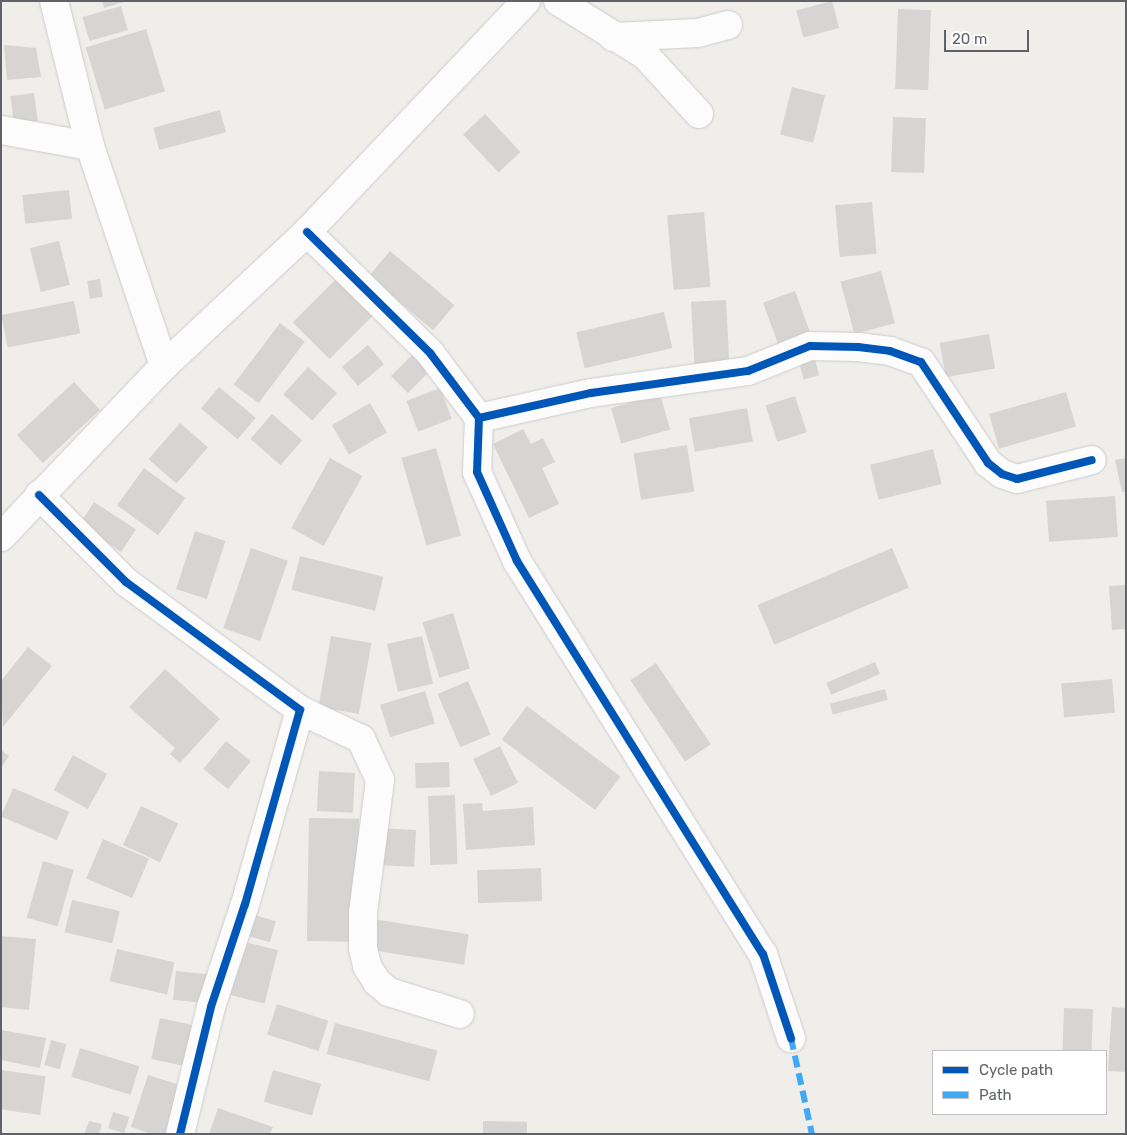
<!DOCTYPE html>
<html>
<head>
<meta charset="utf-8">
<style>
	body { margin:0 }
	#map { position:relative; width:1127px; height:1135px; overflow:hidden; background:#efeeea; font-family:Rubik,sans-serif }
	div>[style] { position:absolute }
	.building>* { inset:0; background:#d6d5d3; transform-origin:0 0 }
	.roads { filter:drop-shadow(0 0 1px #cbcccc) drop-shadow(0 0 1px #cbcccc) }
	.minor>* { height:28px; margin:-14px; padding:0 14px; transform-origin:14px; border-radius:14px; background:#fdfcfc }
	.quiet>* { height:6px; margin-top:-3px; transform-origin:0; background:repeating-linear-gradient(90deg,#3fa9f5 0 12px,transparent 0 18px) }
	.cycleway>* { height:8px; margin:-4px; padding:0 4px; transform-origin:4px; border-radius:4px; background:#0057b8 }
	span { translate:-50% -50%; white-space:nowrap; text-align:center; line-height:1.15; -webkit-text-stroke:4px #fff; paint-order:stroke }
	.frame { position:absolute; inset:0; border:2px solid #5f6368; pointer-events:none }
	.legend { position:absolute; left:932px; top:1050px; width:175px; height:65px; box-sizing:border-box; background:#fff; border:1px solid #bfc1c3; margin:0; padding:6px 9px; list-style:none; font-size:15px; color:#5f6368 }
	.legend li { display:flex; align-items:center; gap:10px; height:25px }
	.legend b { width:25px; border:1px solid #bfc1c3 }
	.scale { position:absolute; left:944px; top:30px; width:85px; height:22px; box-sizing:border-box; border:2px solid #5f6368; border-top:0; padding-left:6px; font-size:15px; line-height:18px; white-space:nowrap; color:#5f6368; -webkit-text-stroke:4px #fff; paint-order:stroke }
</style>
</head>
<body>
<div id="map">
	<div class="building">
		<i style="clip-path:polygon(102px 1px,124px 1px,124px 2px,104px 8px)"></i>
		<i style="left:832px;top:1px;width:28px;height:37px;rotate:75deg"></i>
		<i style="left:121px;top:6px;width:25px;height:40px;rotate:74deg"></i>
		<i style="left:898px;top:9px;width:33px;height:80px;rotate:2deg"></i>
		<i style="left:146px;top:29px;width:65px;height:63px;rotate:73deg"></i>
		<i style="clip-path:polygon(4px 45px,36px 48px,41px 77px,7px 80px)"></i>
		<i style="left:792px;top:87px;width:34px;height:49px;rotate:14deg"></i>
		<i style="left:34px;top:93px;width:28px;height:24px;rotate:82deg"></i>
		<i style="left:220px;top:110px;width:23px;height:69px;rotate:75deg"></i>
		<i style="left:485px;top:114px;width:52px;height:30px;rotate:47deg"></i>
		<i style="left:893px;top:117px;width:33px;height:55px;rotate:2deg"></i>
		<i style="left:69px;top:190px;width:29px;height:47px;rotate:84deg"></i>
		<i style="left:872px;top:202px;width:52px;height:37px;rotate:85deg"></i>
		<i style="left:704px;top:212px;width:75px;height:37px;rotate:85deg"></i>
		<i style="left:59px;top:241px;width:45px;height:30px;rotate:76deg"></i>
		<i style="left:390px;top:251px;width:84px;height:33px;rotate:40deg"></i>
		<i style="left:881px;top:271px;width:54px;height:42px;rotate:75deg"></i>
		<i style="left:338px;top:277px;width:52px;height:64px;rotate:45deg"></i>
		<i style="left:100px;top:279px;width:18px;height:13px;rotate:81deg"></i>
		<i style="left:795px;top:291px;width:51px;height:34px;rotate:70deg"></i>
		<i style="left:726px;top:300px;width:62px;height:35px;rotate:87deg"></i>
		<i style="left:74px;top:301px;width:33px;height:74px;rotate:79deg"></i>
		<i style="left:664px;top:312px;width:37px;height:90px;rotate:77deg"></i>
		<i style="left:280px;top:323px;width:31px;height:77px;rotate:37deg"></i>
		<i style="left:989px;top:334px;width:35px;height:50px;rotate:80deg"></i>
		<i style="left:368px;top:345px;width:25px;height:34px;rotate:50deg"></i>
		<i style="left:415px;top:352px;width:24px;height:34px;rotate:45deg"></i>
		<i style="left:814px;top:356px;width:20px;height:16px;rotate:75deg"></i>
		<i style="left:308px;top:367px;width:39px;height:37px;rotate:42deg"></i>
		<i style="left:74px;top:382px;width:38px;height:78px;rotate:47deg"></i>
		<i style="left:219px;top:387px;width:48px;height:28px;rotate:40deg"></i>
		<i style="left:440px;top:388px;width:33px;height:36px;rotate:69deg"></i>
		<i style="left:1066px;top:392px;width:36px;height:80px;rotate:74deg"></i>
		<i style="left:660px;top:394px;width:37px;height:51px;rotate:74deg"></i>
		<i style="left:795px;top:396px;width:38px;height:31px;rotate:72deg"></i>
		<i style="left:370px;top:403px;width:34px;height:44px;rotate:60deg"></i>
		<i style="left:747px;top:408px;width:34px;height:59px;rotate:80deg"></i>
		<i style="left:272px;top:414px;width:40px;height:33px;rotate:41deg"></i>
		<i style="left:180px;top:423px;width:37px;height:48px;rotate:41deg"></i>
		<i style="clip-path:polygon(523px 429px,531px 444px,543px 438px,555px 462px,542px 468px,559px 504px,529px 518px,493px 444px)"></i>
		<i style="left:687px;top:445px;width:47px;height:54px;rotate:81deg"></i>
		<i style="left:436px;top:448px;width:91px;height:36px;rotate:74deg"></i>
		<i style="left:933px;top:449px;width:36px;height:65px;rotate:76deg"></i>
		<i style="left:330px;top:458px;width:37px;height:80px;rotate:29deg"></i>
		<i style="clip-path:polygon(1126px 458px,1126px 492px,1122px 492px,1115px 460px)"></i>
		<i style="left:144px;top:468px;width:51px;height:46px;rotate:36deg"></i>
		<i style="left:1115px;top:496px;width:41px;height:69px;rotate:86deg"></i>
		<i style="left:94px;top:502px;width:50px;height:27px;rotate:33deg"></i>
		<i style="left:195px;top:531px;width:32px;height:61px;rotate:18deg"></i>
		<i style="left:251px;top:548px;width:39px;height:85px;rotate:19deg"></i>
		<i style="left:892px;top:548px;width:43px;height:146px;rotate:67deg"></i>
		<i style="left:300px;top:556px;width:86px;height:35px;rotate:14deg"></i>
		<i style="clip-path:polygon(1126px 585px,1126px 629px,1112px 630px,1109px 586px)"></i>
		<i style="left:453px;top:613px;width:58px;height:32px;rotate:73deg"></i>
		<i style="left:331px;top:636px;width:41px;height:72px;rotate:10deg"></i>
		<i style="left:422px;top:636px;width:49px;height:36px;rotate:77deg"></i>
		<i style="clip-path:polygon(28px 647px,52px 666px,3px 727px,1px 681px)"></i>
		<i style="left:875px;top:662px;width:13px;height:53px;rotate:67deg"></i>
		<i style="left:656px;top:663px;width:98px;height:31px;rotate:56deg"></i>
		<i style="clip-path:polygon(165px 669px,220px 719px,180px 763px,170px 754px,175px 748px,129px 707px)"></i>
		<i style="left:1112px;top:679px;width:34px;height:51px;rotate:85deg"></i>
		<i style="left:468px;top:681px;width:58px;height:33px;rotate:67deg"></i>
		<i style="left:885px;top:689px;width:11px;height:57px;rotate:75deg"></i>
		<i style="left:425px;top:691px;width:34px;height:47px;rotate:73deg"></i>
		<i style="left:527px;top:706px;width:117px;height:42px;rotate:37deg"></i>
		<i style="left:226px;top:741px;width:32px;height:36px;rotate:39deg"></i>
		<i style="left:500px;top:746px;width:41px;height:30px;rotate:64deg"></i>
		<i style="clip-path:polygon(1px 750px,9px 756px,1px 768px)"></i>
		<i style="left:73px;top:755px;width:39px;height:40px;rotate:29deg"></i>
		<i style="left:449px;top:762px;width:25px;height:34px;rotate:88deg"></i>
		<i style="left:319px;top:771px;width:36px;height:40px;rotate:3deg"></i>
		<i style="left:13px;top:788px;width:61px;height:31px;rotate:23deg"></i>
		<i style="left:455px;top:795px;width:69px;height:27px;rotate:88deg"></i>
		<i style="clip-path:polygon(482px 803px,483px 811px,533px 807px,535px 845px,466px 850px,463px 804px)"></i>
		<i style="left:141px;top:806px;width:41px;height:43px;rotate:25deg"></i>
		<i style="left:309px;top:818px;width:50px;height:123px;rotate:1deg"></i>
		<i style="left:380px;top:828px;width:36px;height:37px;rotate:3deg"></i>
		<i style="left:103px;top:839px;width:50px;height:43px;rotate:23deg"></i>
		<i style="left:43px;top:861px;width:32px;height:59px;rotate:16deg"></i>
		<i style="left:541px;top:868px;width:33px;height:64px;rotate:88deg"></i>
		<i style="left:72px;top:900px;width:49px;height:33px;rotate:13deg"></i>
		<i style="left:251px;top:914px;width:26px;height:22px;rotate:16deg"></i>
		<i style="left:373px;top:919px;width:97px;height:31px;rotate:9deg"></i>
		<i style="clip-path:polygon(1px 936px,36px 939px,29px 1010px,1px 1007px)"></i>
		<i style="left:241px;top:941px;width:38px;height:55px;rotate:14deg"></i>
		<i style="left:117px;top:949px;width:59px;height:33px;rotate:13deg"></i>
		<i style="left:176px;top:971px;width:31px;height:29px;rotate:6deg"></i>
		<i style="left:277px;top:1004px;width:54px;height:32px;rotate:18deg"></i>
		<i style="clip-path:polygon(1112px 1007px,1126px 1008px,1126px 1072px,1108px 1071px)"></i>
		<i style="left:1064px;top:1008px;width:29px;height:43px;rotate:2deg"></i>
		<i style="left:160px;top:1018px;width:38px;height:42px;rotate:12deg"></i>
		<i style="left:335px;top:1023px;width:106px;height:32px;rotate:15deg"></i>
		<i style="clip-path:polygon(1px 1030px,46px 1038px,40px 1068px,1px 1060px)"></i>
		<i style="left:51px;top:1040px;width:16px;height:26px;rotate:15deg"></i>
		<i style="left:80px;top:1048px;width:62px;height:30px;rotate:17deg"></i>
		<i style="left:1px;top:1070px;width:45px;height:39px;rotate:8deg"></i>
		<i style="left:273px;top:1070px;width:50px;height:33px;rotate:16deg"></i>
		<i style="clip-path:polygon(148px 1075px,183px 1086px,167px 1134px,151px 1134px,131px 1127px)"></i>
		<i style="clip-path:polygon(218px 1108px,273px 1127px,270px 1134px,209px 1134px)"></i>
		<i style="left:113px;top:1112px;width:17px;height:17px;rotate:17deg"></i>
		<i style="clip-path:polygon(89px 1121px,102px 1124px,99px 1134px,84px 1134px)"></i>
		<i style="left:483px;top:1121px;width:44px;height:13px;rotate:1deg"></i>
	</div>
	<div class="roads">
		<div class="minor">
			<i style="left:54px;top:1px;width:149px;rotate:76.1deg"></i>
			<i style="left:90px;top:146px;width:232px;rotate:71.4deg"></i>
			<i style="left:558px;top:1px;width:102px;rotate:31.8deg"></i>
			<i style="left:645px;top:55px;width:80px;rotate:47.5deg"></i>
			<i style="left:613px;top:37px;width:85px;rotate:-2.7deg"></i>
			<i style="left:698px;top:33px;width:31px;rotate:-15deg"></i>
			<i style="left:1px;top:130px;width:90px;rotate:10.2deg"></i>
			<i style="left:307px;top:232px;width:173px;rotate:44.5deg"></i>
			<i style="left:430px;top:353px;width:81px;rotate:53deg"></i>
			<i style="left:479px;top:418px;width:54px;rotate:92.1deg"></i>
			<i style="left:477px;top:472px;width:98px;rotate:65.8deg"></i>
			<i style="left:517px;top:561px;width:464px;rotate:58deg"></i>
			<i style="left:763px;top:954px;width:89px;rotate:71.6deg"></i>
			<i style="left:479px;top:418px;width:115px;rotate:-12.6deg"></i>
			<i style="left:591px;top:393px;width:159px;rotate:-8deg"></i>
			<i style="left:748px;top:371px;width:67px;rotate:-22deg"></i>
			<i style="left:810px;top:346px;width:48px;rotate:1.2deg"></i>
			<i style="left:858px;top:347px;width:32px;rotate:7deg"></i>
			<i style="left:890px;top:351px;width:33px;rotate:20deg"></i>
			<i style="left:921px;top:362px;width:121px;rotate:56.4deg"></i>
			<i style="left:988px;top:463px;width:18px;rotate:38deg"></i>
			<i style="left:1002px;top:474px;width:16px;rotate:18deg"></i>
			<i style="left:1017px;top:479px;width:77px;rotate:-14.2deg"></i>
			<i style="left:39px;top:495px;width:123px;rotate:45deg"></i>
			<i style="left:126px;top:582px;width:216px;rotate:36.3deg"></i>
			<i style="left:300px;top:710px;width:202px;rotate:105.8deg"></i>
			<i style="left:245px;top:904px;width:108px;rotate:108.3deg"></i>
			<i style="left:211px;top:1007px;width:131px;rotate:103.7deg"></i>
			<i style="left:1px;top:537px;width:236px;rotate:-46.4deg"></i>
			<i style="left:164px;top:366px;width:196px;rotate:-43.1deg"></i>
			<i style="left:307px;top:232px;width:318px;rotate:-46.5deg"></i>
			<i style="left:300px;top:710px;width:68px;rotate:25.4deg"></i>
			<i style="left:361px;top:739px;width:45px;rotate:65.1deg"></i>
			<i style="left:380px;top:780px;width:134px;rotate:97.3deg"></i>
			<i style="left:363px;top:913px;width:35px;rotate:90deg"></i>
			<i style="left:363px;top:948px;width:18px;rotate:77deg"></i>
			<i style="left:367px;top:966px;width:19px;rotate:58deg"></i>
			<i style="left:377px;top:982px;width:16px;rotate:40deg"></i>
			<i style="left:389px;top:992px;width:74px;rotate:17.2deg"></i>
		</div>
	</div>
	<div class="quiet">
		<i style="left:791px;top:1038px;width:98px;rotate:77.7deg"></i>
	</div>
	<div class="cycleway">
		<i style="left:307px;top:232px;width:173px;rotate:44.5deg"></i>
		<i style="left:430px;top:353px;width:81px;rotate:53deg"></i>
		<i style="left:479px;top:418px;width:54px;rotate:92.1deg"></i>
		<i style="left:477px;top:472px;width:98px;rotate:65.8deg"></i>
		<i style="left:517px;top:561px;width:464px;rotate:58deg"></i>
		<i style="left:763px;top:954px;width:89px;rotate:71.6deg"></i>
		<i style="left:479px;top:418px;width:115px;rotate:-12.6deg"></i>
		<i style="left:591px;top:393px;width:159px;rotate:-8deg"></i>
		<i style="left:748px;top:371px;width:67px;rotate:-22deg"></i>
		<i style="left:810px;top:346px;width:48px;rotate:1.2deg"></i>
		<i style="left:858px;top:347px;width:32px;rotate:7deg"></i>
		<i style="left:890px;top:351px;width:33px;rotate:20deg"></i>
		<i style="left:921px;top:362px;width:121px;rotate:56.4deg"></i>
		<i style="left:988px;top:463px;width:18px;rotate:38deg"></i>
		<i style="left:1002px;top:474px;width:16px;rotate:18deg"></i>
		<i style="left:1017px;top:479px;width:77px;rotate:-14.2deg"></i>
		<i style="left:39px;top:495px;width:123px;rotate:45deg"></i>
		<i style="left:126px;top:582px;width:216px;rotate:36.3deg"></i>
		<i style="left:300px;top:710px;width:202px;rotate:105.8deg"></i>
		<i style="left:245px;top:904px;width:108px;rotate:108.3deg"></i>
		<i style="left:211px;top:1007px;width:131px;rotate:103.7deg"></i>
	</div>
	<div class="frame"></div>
	<ul class="legend">
	<li><b style="height:6px;background:#0057b8"></b>Cycle path</li>
	<li><b style="height:6px;background:#3fa9f5"></b>Path</li>
	</ul>
	<div class="scale">20 m</div>
</div>
</body>
</html>
